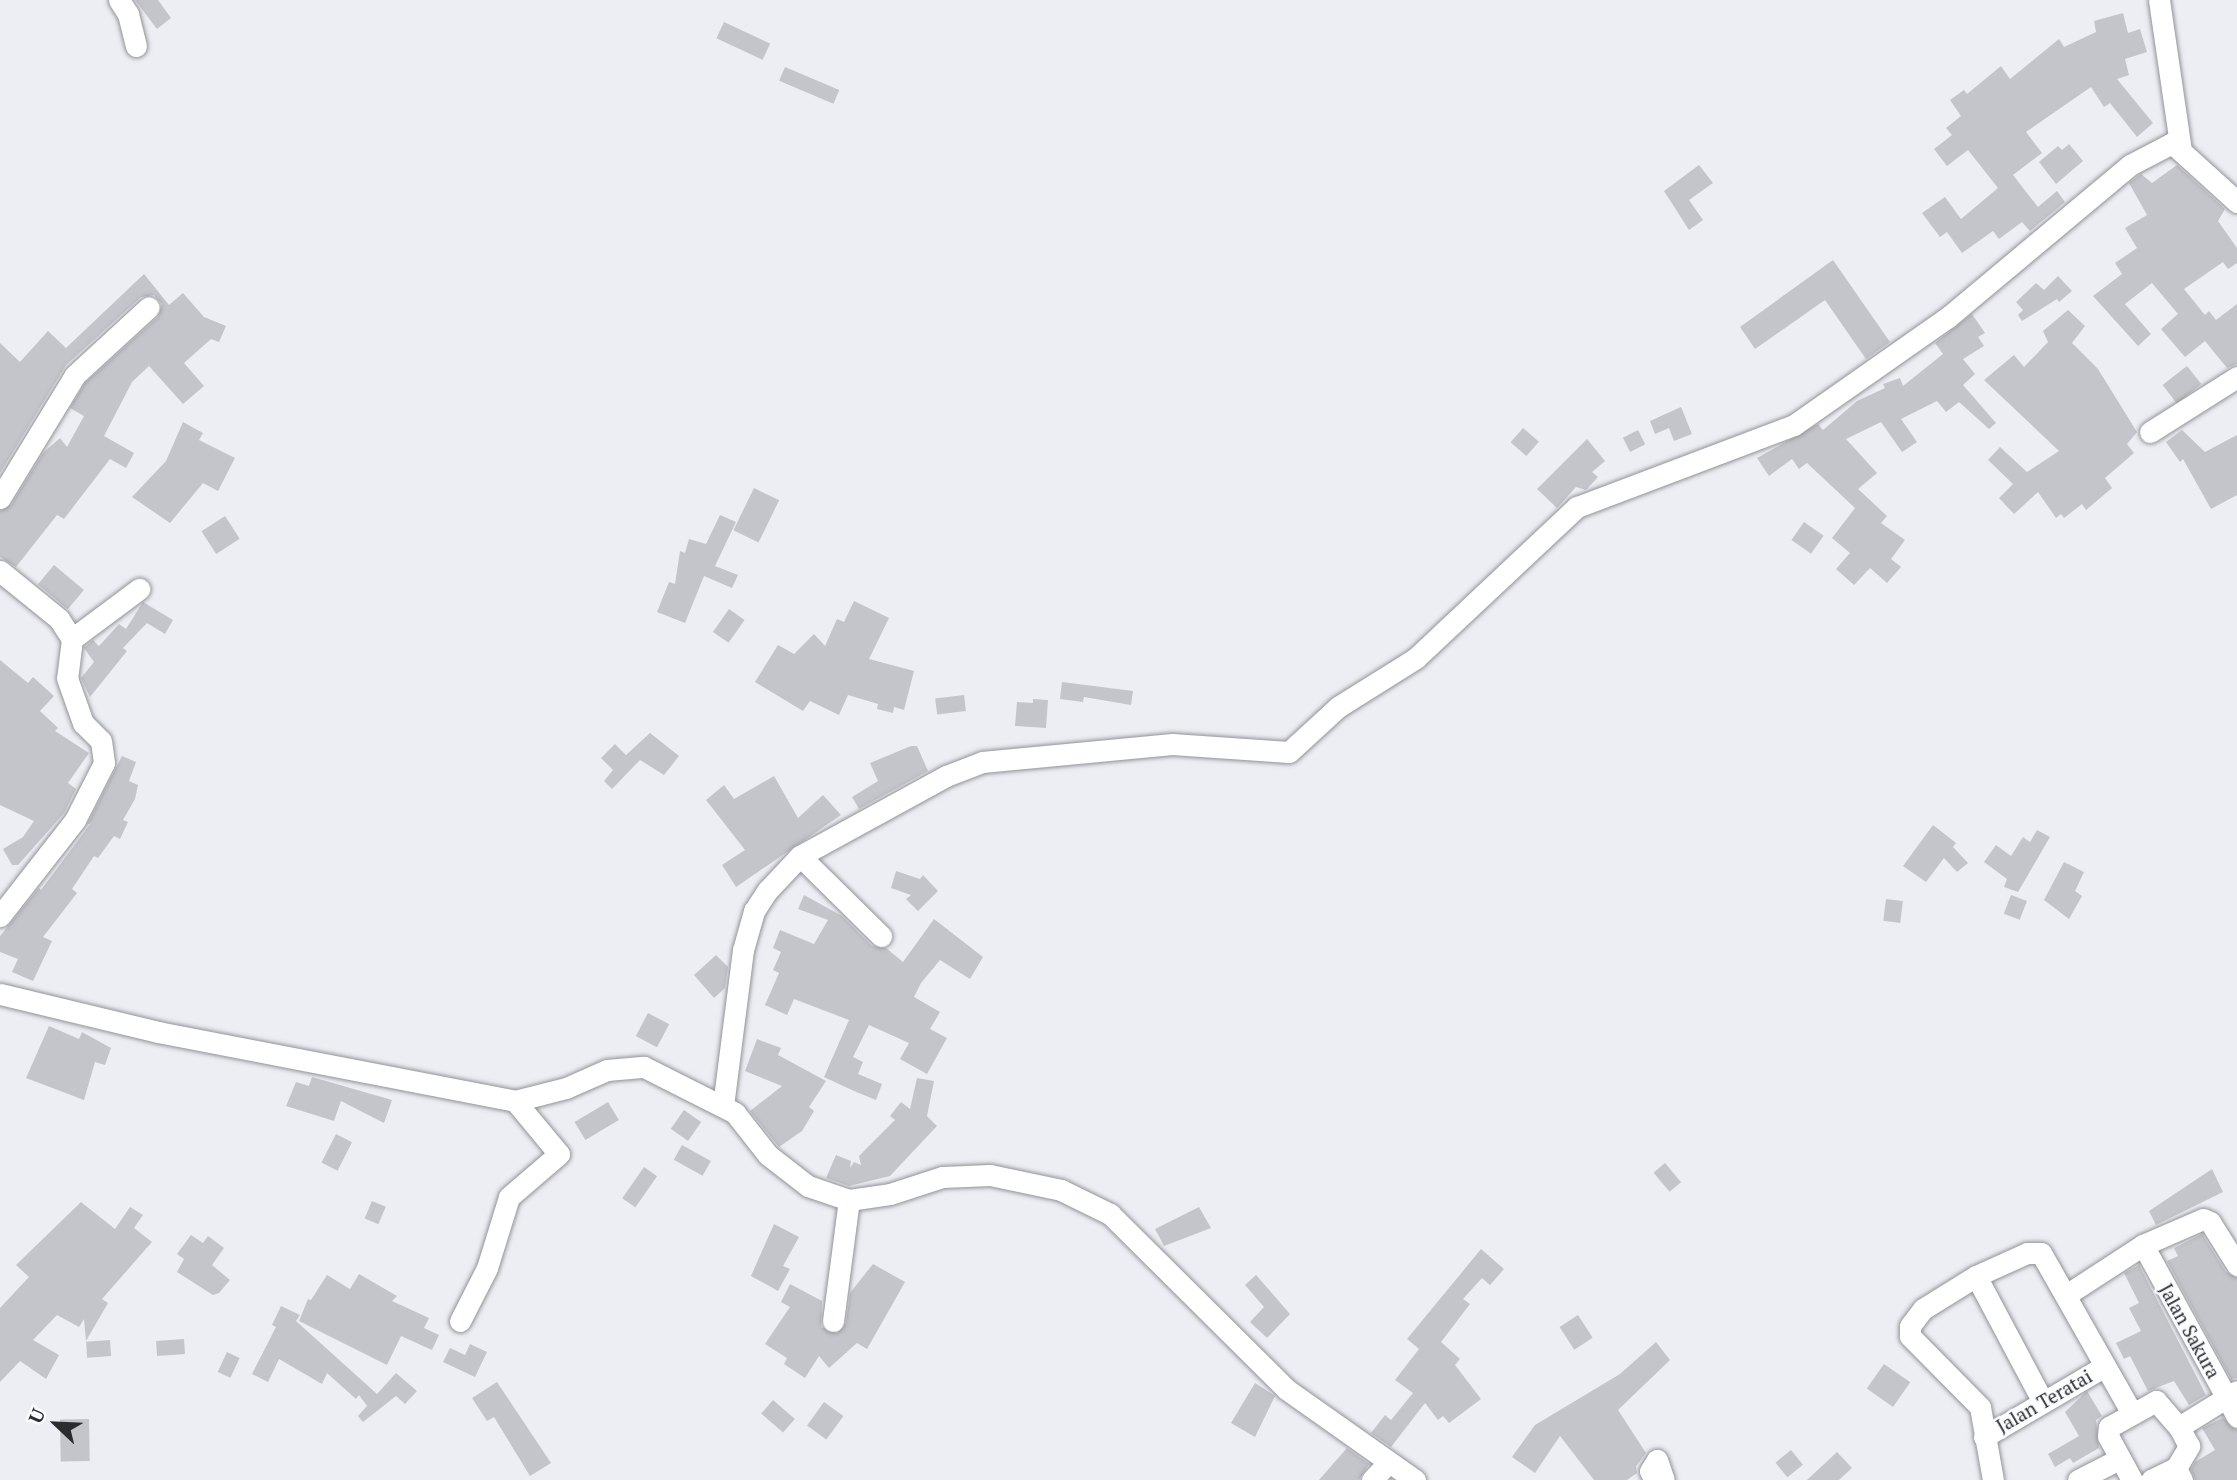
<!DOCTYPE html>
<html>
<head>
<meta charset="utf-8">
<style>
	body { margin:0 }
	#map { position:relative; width:2237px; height:1480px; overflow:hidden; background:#eceef3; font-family:"PT Serif",serif }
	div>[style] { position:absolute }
	.building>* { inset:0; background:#c3c5ca; transform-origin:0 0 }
	.roads { filter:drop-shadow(0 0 2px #919398) drop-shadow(0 0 2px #919398) }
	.minor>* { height:21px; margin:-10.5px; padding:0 10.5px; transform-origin:10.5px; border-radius:10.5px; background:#fff }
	span { translate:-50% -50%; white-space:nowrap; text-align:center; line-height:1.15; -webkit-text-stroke:5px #fafcff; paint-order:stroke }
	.street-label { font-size:19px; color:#2b2c2e }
	.north { position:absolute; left:21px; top:1389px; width:70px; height:70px; -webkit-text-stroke:5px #fafcff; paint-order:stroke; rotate:293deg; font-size:19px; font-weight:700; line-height:28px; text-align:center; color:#2b2c2e }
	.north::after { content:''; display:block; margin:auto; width:24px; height:32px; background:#2b2c2e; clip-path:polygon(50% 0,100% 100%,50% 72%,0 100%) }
</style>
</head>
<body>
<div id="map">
	<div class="building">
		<i style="clip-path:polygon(135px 0,158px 0,171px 18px,157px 29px)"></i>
		<i style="clip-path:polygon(2123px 13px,2128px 33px,2140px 29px,2147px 52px,2125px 59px,2129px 75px,2117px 79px,2153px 123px,2137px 137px,2110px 103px,2104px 107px,2091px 87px,2026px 132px,2042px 153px,2013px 175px,2038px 207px,2057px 191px,2065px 202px,2030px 231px,2022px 222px,1999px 239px,1993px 231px,1962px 253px,1947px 232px,1940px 237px,1922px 213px,1945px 197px,1961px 219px,1998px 188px,1968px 150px,1947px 166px,1934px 149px,1952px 135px,1946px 128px,1961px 116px,1950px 100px,1964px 90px,1967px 94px,2001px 66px,2010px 79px,2059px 39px,2064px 47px,2096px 32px,2094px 21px)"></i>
		<i style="left:724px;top:22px;width:51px;height:18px;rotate:25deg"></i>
		<i style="left:785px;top:67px;width:59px;height:15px;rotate:23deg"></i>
		<i style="clip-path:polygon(2069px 144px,2083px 161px,2056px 184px,2039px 162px,2058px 146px,2062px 150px)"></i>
		<i style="clip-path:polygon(1699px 165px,1713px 183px,1689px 200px,1703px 220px,1689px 230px,1664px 191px)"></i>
		<i style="clip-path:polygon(2177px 165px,2225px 209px,2218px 221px,2237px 248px,2237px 263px,2228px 269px,2223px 262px,2184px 289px,2205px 315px,2209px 311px,2216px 320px,2237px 304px,2237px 364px,2227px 368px,2205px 341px,2185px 357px,2161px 329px,2178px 314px,2152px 283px,2125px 304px,2151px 334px,2138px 346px,2093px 296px,2122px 274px,2115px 263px,2137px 248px,2125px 228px,2147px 215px,2129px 183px,2141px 174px,2152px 183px)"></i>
		<i style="clip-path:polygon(1833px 260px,1890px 342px,1866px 359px,1825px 300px,1755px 349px,1740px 327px)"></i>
		<i style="clip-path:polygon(144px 274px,169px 305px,183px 293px,204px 317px,226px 326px,219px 342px,211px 339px,184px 363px,204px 386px,183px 404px,149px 366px,132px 382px,104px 436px,134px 453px,126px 468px,110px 459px,64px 519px,57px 515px,16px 567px,0 557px,0 511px,11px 505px,43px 453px,60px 438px,67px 447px,84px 416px,70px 408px,85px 383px,158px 317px,162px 304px,154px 295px,141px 297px,66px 365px,0 473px,0 343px,20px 362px,48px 331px,66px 348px)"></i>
		<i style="clip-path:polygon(2058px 276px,2072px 291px,2059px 302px,2057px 299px,2022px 321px,2018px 315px,2023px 310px,2016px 302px,2036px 283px,2044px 290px)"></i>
		<i style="clip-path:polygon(2068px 310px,2085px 326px,2072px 343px,2098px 369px,2137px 432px,2127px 444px,2134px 453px,2105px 478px,2112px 488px,2086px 510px,2082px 504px,2064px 518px,2061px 514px,2056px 518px,2038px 492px,2014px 514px,1999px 498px,2013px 484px,1988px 460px,2000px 447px,2027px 472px,2059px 451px,1984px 380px,2014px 355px,2024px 367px,2048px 342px,2043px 331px)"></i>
		<i style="clip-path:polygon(1972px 314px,1985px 333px,1978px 337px,1984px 346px,1963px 359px,1975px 374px,1963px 385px,1996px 423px,1989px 429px,1959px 402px,1946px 412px,1937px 401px,1901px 419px,1917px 442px,1902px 452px,1881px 422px,1846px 439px,1877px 473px,1858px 489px,1887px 516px,1881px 523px,1905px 540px,1891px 559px,1901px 567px,1887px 583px,1870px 568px,1854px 585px,1836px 569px,1850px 553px,1832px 538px,1855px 508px,1807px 463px,1799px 469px,1792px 459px,1769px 476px,1757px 458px,1818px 424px,1823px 430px,1857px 401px,1885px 388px,1883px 384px,1900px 378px,1903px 386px,1943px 354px,1935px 343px)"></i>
		<i style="left:2187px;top:366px;width:23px;height:31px;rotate:52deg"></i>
		<i style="clip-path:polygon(1681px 407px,1692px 434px,1674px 441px,1669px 428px,1655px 434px,1650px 421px)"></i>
		<i style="clip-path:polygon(183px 422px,203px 433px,199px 440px,235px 458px,218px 491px,203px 483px,170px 523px,132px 497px,166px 461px)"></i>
		<i style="left:1523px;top:428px;width:21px;height:19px;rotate:41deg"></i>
		<i style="left:1638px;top:430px;width:16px;height:17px;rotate:63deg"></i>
		<i style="clip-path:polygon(2182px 430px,2205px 452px,2237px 435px,2237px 495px,2211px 509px,2183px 459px,2180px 462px,2166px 442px)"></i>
		<i style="clip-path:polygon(1587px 439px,1605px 461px,1592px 472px,1598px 477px,1586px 490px,1576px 487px,1557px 508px,1537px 489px)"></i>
		<i style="left:754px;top:488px;width:28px;height:47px;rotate:26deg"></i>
		<i style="clip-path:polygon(720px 515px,736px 522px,715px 566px,738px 575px,732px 588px,704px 576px,685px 623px,657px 612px,669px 582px,675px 584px,680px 551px,685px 553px,689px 539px,706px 544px)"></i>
		<i style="left:225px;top:516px;width:27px;height:28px;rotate:57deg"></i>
		<i style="left:1804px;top:522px;width:24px;height:22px;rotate:35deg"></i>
		<i style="left:54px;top:565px;width:39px;height:25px;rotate:40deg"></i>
		<i style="clip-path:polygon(854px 601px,889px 618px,869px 659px,914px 671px,904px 710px,894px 707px,893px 713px,877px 709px,878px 704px,848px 695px,839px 715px,810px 701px,803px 711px,755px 682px,778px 645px,794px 654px,814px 634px,825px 646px,837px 619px,844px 622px)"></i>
		<i style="clip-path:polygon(143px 602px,173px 620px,165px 634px,147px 623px,123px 648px,127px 651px,90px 697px,81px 678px,94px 662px,84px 648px,93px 640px,99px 646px,119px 624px,126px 629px)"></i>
		<i style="left:729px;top:609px;width:19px;height:28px;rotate:35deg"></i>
		<i style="clip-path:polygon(0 660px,28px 683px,33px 677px,54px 696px,40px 711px,58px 728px,55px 731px,89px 753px,68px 783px,76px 789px,64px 813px,18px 865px,12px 865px,3px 849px,23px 837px,34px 821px,0 805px)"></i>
		<i style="clip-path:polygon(1062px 682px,1133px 691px,1131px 705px,1084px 697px,1083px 702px,1060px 699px)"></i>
		<i style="left:964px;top:695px;width:16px;height:29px;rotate:83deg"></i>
		<i style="clip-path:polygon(1033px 699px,1048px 700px,1046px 728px,1015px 726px,1017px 702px,1033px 703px)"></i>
		<i style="clip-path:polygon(650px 733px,679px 756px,664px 775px,640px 760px,612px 789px,604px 781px,613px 770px,601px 758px,615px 744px,626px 755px)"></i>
		<i style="clip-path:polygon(911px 746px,917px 746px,928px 771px,859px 809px,852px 797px,878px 781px,870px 763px)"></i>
		<i style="clip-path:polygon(122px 756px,136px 762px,129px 781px,138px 785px,135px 799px,123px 820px,128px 822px,120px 839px,114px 836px,98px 858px,94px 856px,72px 889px,77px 893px,43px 937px,52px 941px,33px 981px,12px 972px,18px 959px,0 952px,0 936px,39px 888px,41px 890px,91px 823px,87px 825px)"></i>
		<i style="clip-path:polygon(774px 776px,798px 818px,823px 795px,841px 815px,736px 887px,722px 865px,745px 850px,706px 800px,724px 785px,734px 799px)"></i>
		<i style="clip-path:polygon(1933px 825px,1956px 843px,1953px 847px,1968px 863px,1957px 872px,1944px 858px,1926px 882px,1903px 866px)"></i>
		<i style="clip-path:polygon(2037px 830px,2050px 837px,2018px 892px,2004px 887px,2007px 879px,1984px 862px,1996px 845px,2011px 856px,2023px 837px,2030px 842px)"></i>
		<i style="clip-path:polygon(2064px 862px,2084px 872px,2075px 891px,2082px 896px,2069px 919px,2044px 900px)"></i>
		<i style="clip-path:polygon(896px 871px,920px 879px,923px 875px,938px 891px,918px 911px,906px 899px,911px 895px,891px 888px)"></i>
		<i style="clip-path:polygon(804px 895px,842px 916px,872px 946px,886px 948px,903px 962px,934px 919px,983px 957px,970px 979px,940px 960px,921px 983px,914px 997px,940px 1012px,930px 1029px,947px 1038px,927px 1074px,900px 1059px,909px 1043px,869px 1025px,853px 1057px,863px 1062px,858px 1074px,882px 1084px,876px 1100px,854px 1091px,824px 1077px,849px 1020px,794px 999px,787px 1015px,765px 1005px,779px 973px,773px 970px,781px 952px,773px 948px,780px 930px,814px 944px,828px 920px,798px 909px)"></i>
		<i style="left:2011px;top:895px;width:17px;height:20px;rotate:21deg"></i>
		<i style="left:1886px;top:899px;width:17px;height:22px;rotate:7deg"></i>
		<i style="clip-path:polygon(716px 955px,728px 967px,725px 988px,714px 998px,694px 975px)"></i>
		<i style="left:648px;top:1013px;width:24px;height:26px;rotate:28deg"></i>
		<i style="clip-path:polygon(49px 1026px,79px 1039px,82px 1032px,111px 1048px,105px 1065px,95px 1062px,84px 1100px,26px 1078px)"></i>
		<i style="clip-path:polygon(757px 1039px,781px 1048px,778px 1055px,826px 1081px,809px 1107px,814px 1111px,802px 1131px,779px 1147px,750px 1111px,782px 1086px,745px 1071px)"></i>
		<i style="clip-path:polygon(312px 1077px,392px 1100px,384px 1123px,341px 1101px,334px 1121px,286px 1106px,296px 1082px,309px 1086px)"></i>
		<i style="clip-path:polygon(917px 1078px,934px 1081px,927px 1116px,937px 1126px,890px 1176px,849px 1186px,826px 1178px,836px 1155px,851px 1161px,850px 1168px,854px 1162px,861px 1165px,859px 1156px,895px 1120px,890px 1116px,901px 1102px,910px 1109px)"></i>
		<i style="left:608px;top:1102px;width:21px;height:39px;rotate:59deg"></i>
		<i style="left:684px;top:1110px;width:21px;height:23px;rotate:35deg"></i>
		<i style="left:336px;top:1134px;width:18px;height:32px;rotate:27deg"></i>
		<i style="left:682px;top:1145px;width:33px;height:17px;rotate:29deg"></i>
		<i style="left:1665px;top:1163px;width:25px;height:15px;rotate:50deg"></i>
		<i style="left:644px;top:1167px;width:16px;height:38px;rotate:35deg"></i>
		<i style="clip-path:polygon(2212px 1169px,2223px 1192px,2156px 1225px,2149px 1211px)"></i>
		<i style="left:372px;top:1201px;width:15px;height:19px;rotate:23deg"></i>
		<i style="clip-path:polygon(81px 1202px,115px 1229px,130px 1207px,143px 1215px,134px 1228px,152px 1242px,102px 1299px,108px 1303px,86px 1341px,84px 1319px,79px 1327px,57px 1315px,33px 1340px,59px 1355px,46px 1379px,20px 1361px,0 1382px,0 1308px,29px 1277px,16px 1265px)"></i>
		<i style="clip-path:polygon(1199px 1207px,1211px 1228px,1164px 1246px,1155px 1229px)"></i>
		<i style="clip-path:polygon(774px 1224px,799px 1237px,783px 1266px,790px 1269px,778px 1291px,751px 1276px)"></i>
		<i style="clip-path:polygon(2202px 1234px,2226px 1272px,2237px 1278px,2237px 1378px,2231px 1379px,2167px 1261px,2178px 1256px,2174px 1248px)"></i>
		<i style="clip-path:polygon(191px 1235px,203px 1243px,208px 1236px,224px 1248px,212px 1265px,230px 1280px,219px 1293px,213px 1295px,177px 1272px,184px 1259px,177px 1254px)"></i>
		<i style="clip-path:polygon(1481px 1249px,1504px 1269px,1490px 1285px,1482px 1278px,1463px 1299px,1470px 1304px,1441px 1342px,1460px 1359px,1455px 1365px,1481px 1399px,1449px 1423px,1443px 1416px,1438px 1420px,1425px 1403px,1391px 1447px,1371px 1433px,1385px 1415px,1391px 1420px,1413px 1393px,1395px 1380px,1419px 1349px,1407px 1339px)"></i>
		<i style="clip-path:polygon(873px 1264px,905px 1282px,867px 1349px,857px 1343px,829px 1368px,819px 1356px,805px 1378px,784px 1364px,787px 1358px,765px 1344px,790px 1307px,781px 1302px,790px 1284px,822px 1301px,821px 1327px,837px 1333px,846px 1323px,850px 1293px)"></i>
		<i style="clip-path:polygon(2139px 1265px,2206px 1395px,2189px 1405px,2174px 1381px,2148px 1391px,2130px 1356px,2124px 1359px,2116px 1343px,2141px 1331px,2129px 1308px,2139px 1303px,2124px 1273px)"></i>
		<i style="clip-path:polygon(359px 1274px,397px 1296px,392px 1301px,429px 1318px,424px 1328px,439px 1335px,432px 1350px,401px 1336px,387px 1365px,299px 1321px,308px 1299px,311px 1300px,327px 1275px,350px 1289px)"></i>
		<i style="clip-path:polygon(1256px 1275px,1290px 1314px,1267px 1338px,1250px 1322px,1264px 1307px,1245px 1285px)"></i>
		<i style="clip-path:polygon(281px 1306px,300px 1315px,296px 1321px,377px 1394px,396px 1373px,417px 1391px,405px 1404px,396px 1396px,363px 1422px,358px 1416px,367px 1406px,359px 1395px,356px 1399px,327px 1373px,322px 1384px,279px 1359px,268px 1382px,252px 1374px,276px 1327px,272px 1325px)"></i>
		<i style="left:1578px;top:1315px;width:27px;height:22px;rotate:57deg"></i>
		<i style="left:184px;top:1339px;width:15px;height:28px;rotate:86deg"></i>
		<i style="left:110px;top:1340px;width:16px;height:24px;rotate:86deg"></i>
		<i style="clip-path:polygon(1656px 1342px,1670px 1360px,1618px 1410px,1646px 1453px,1636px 1466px,1637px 1473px,1627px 1480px,1594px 1480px,1560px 1436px,1535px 1473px,1512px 1457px,1535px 1425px,1620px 1374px)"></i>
		<i style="clip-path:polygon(470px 1344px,487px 1352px,475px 1377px,443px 1362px,450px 1348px,465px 1355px)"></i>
		<i style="left:227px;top:1352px;width:14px;height:22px;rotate:25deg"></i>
		<i style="left:1884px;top:1364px;width:32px;height:30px;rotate:35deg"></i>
		<i style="clip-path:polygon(497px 1382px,551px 1463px,530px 1476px,494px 1417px,487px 1421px,472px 1398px)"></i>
		<i style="clip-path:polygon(1255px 1383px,1275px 1396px,1255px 1437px,1231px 1423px)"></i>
		<i style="clip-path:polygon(2087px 1391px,2102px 1416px,2096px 1420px,2099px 1448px,2073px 1463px,2070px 1458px,2055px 1467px,2048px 1454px,2079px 1436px,2065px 1412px)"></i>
		<i style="left:773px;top:1400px;width:29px;height:18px;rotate:41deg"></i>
		<i style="left:824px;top:1402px;width:24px;height:29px;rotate:36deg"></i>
		<i style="clip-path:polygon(2223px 1418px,2237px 1430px,2237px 1480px,2195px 1480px,2191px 1469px,2195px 1462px,2215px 1450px,2202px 1428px)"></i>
		<i style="left:89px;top:1419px;width:42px;height:29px;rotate:89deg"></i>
		<i style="clip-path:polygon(1347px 1448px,1369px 1464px,1359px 1480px,1319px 1480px)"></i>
		<i style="left:1791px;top:1450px;width:19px;height:20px;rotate:51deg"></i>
		<i style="clip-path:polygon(1837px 1452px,1852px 1468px,1839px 1480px,1807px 1480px)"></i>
	</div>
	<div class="roads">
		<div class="minor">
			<i style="left:119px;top:0;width:17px;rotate:57deg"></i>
			<i style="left:128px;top:14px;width:33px;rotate:76deg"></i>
			<i style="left:2159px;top:0;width:152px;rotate:81.7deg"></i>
			<i style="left:2150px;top:432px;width:103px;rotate:-32.3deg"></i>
			<i style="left:0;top:498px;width:144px;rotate:-58.6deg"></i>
			<i style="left:75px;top:375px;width:100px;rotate:-42.6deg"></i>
			<i style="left:0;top:571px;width:76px;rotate:39.1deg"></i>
			<i style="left:59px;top:619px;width:24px;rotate:57deg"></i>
			<i style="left:72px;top:639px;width:39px;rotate:97deg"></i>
			<i style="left:67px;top:678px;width:48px;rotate:70.4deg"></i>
			<i style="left:83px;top:723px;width:25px;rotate:45deg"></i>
			<i style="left:101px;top:741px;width:22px;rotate:82deg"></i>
			<i style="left:104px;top:763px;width:64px;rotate:117deg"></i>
			<i style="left:75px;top:820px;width:122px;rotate:128deg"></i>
			<i style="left:72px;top:639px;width:84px;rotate:-36.7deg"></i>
			<i style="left:800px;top:856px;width:166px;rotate:-28.7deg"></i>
			<i style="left:946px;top:776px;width:39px;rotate:-21deg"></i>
			<i style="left:982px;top:762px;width:191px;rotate:-5.4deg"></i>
			<i style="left:1172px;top:744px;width:117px;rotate:3.9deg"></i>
			<i style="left:1289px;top:752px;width:67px;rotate:-42.6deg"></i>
			<i style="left:1338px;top:707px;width:92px;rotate:-32.1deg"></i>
			<i style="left:1416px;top:658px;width:221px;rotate:-43.2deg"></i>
			<i style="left:1577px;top:507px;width:232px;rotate:-20.7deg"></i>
			<i style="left:1794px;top:425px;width:187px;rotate:-35deg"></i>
			<i style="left:1947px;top:318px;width:239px;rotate:-39.9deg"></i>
			<i style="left:2130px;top:165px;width:47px;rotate:-27.6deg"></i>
			<i style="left:2172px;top:143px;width:88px;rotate:42.2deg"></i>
			<i style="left:0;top:994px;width:163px;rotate:13.5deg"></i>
			<i style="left:158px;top:1032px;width:364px;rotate:10.9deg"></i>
			<i style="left:515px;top:1101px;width:53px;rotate:-14.3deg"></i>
			<i style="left:566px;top:1088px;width:45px;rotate:-23.7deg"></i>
			<i style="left:607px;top:1070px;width:37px;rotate:-5deg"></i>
			<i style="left:644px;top:1067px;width:102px;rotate:26.8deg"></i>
			<i style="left:735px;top:1113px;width:53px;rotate:51.8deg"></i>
			<i style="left:768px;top:1155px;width:51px;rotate:37.8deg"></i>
			<i style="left:808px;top:1186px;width:43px;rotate:18.9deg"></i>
			<i style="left:849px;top:1200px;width:41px;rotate:-8.3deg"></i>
			<i style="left:890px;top:1194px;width:55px;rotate:-18.1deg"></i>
			<i style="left:942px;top:1177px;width:48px;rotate:-2.4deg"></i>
			<i style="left:990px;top:1175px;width:73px;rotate:11.9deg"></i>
			<i style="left:1061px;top:1190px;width:55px;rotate:26.1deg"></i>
			<i style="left:1110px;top:1214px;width:248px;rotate:44.8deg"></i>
			<i style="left:1286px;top:1389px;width:158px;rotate:35.2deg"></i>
			<i style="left:723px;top:1106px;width:157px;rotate:-82.7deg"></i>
			<i style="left:743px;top:950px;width:41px;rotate:-74.2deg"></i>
			<i style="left:754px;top:911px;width:24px;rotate:-57deg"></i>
			<i style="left:767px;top:891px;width:48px;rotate:-46.7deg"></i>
			<i style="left:800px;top:856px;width:114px;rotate:44.6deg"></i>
			<i style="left:2143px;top:1245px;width:196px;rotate:61.3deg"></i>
			<i style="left:1976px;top:1276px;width:143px;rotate:62deg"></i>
			<i style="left:2066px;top:1295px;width:92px;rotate:-33deg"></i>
			<i style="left:2143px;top:1245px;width:65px;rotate:-23.4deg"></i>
			<i style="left:2203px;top:1219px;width:8px;rotate:23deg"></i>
			<i style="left:2210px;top:1222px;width:51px;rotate:57.9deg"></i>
			<i style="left:460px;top:1321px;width:59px;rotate:-63deg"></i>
			<i style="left:487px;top:1268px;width:74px;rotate:-72.8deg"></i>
			<i style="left:509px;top:1197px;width:66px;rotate:-40.7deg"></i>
			<i style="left:559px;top:1154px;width:69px;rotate:-129.7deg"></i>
			<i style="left:833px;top:1321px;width:122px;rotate:-82.5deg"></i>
			<i style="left:1984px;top:1437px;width:140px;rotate:-30.4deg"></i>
			<i style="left:1372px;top:1480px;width:22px;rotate:-47deg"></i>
			<i style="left:1655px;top:1480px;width:10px;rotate:-119deg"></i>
			<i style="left:1650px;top:1471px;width:13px;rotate:-58deg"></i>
			<i style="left:1657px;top:1460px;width:21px;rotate:71deg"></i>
			<i style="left:1993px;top:1480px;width:74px;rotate:-100.1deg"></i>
			<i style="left:1980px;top:1407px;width:100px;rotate:-134.6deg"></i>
			<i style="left:1910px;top:1336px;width:10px;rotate:-90deg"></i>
			<i style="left:1910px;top:1326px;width:21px;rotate:-53deg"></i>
			<i style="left:1923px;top:1309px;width:62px;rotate:-31.9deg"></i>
			<i style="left:1976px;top:1276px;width:56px;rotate:-24.3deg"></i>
			<i style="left:2027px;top:1253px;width:14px"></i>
			<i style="left:2041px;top:1253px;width:184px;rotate:60.4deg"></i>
			<i style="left:2078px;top:1480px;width:46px;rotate:-27.1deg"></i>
			<i style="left:2132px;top:1480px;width:50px;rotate:-118.6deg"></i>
			<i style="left:2108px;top:1436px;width:9px;rotate:-84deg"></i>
			<i style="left:2109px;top:1427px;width:54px;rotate:-29deg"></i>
			<i style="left:2156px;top:1401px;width:35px;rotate:49deg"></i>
			<i style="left:2151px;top:1480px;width:28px;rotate:-26deg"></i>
			<i style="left:2182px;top:1480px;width:13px;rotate:-117deg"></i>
			<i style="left:2176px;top:1468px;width:26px;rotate:-59deg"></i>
			<i style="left:2189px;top:1446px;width:21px;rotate:-118deg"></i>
			<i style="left:2179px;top:1427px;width:68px;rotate:-31.8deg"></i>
		</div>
	</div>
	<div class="street-label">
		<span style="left:2190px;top:1331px;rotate:61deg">Jalan Sakura</span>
		<span style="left:2044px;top:1401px;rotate:-30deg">Jalan Teratai</span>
	</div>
	<div class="north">U</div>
</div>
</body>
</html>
